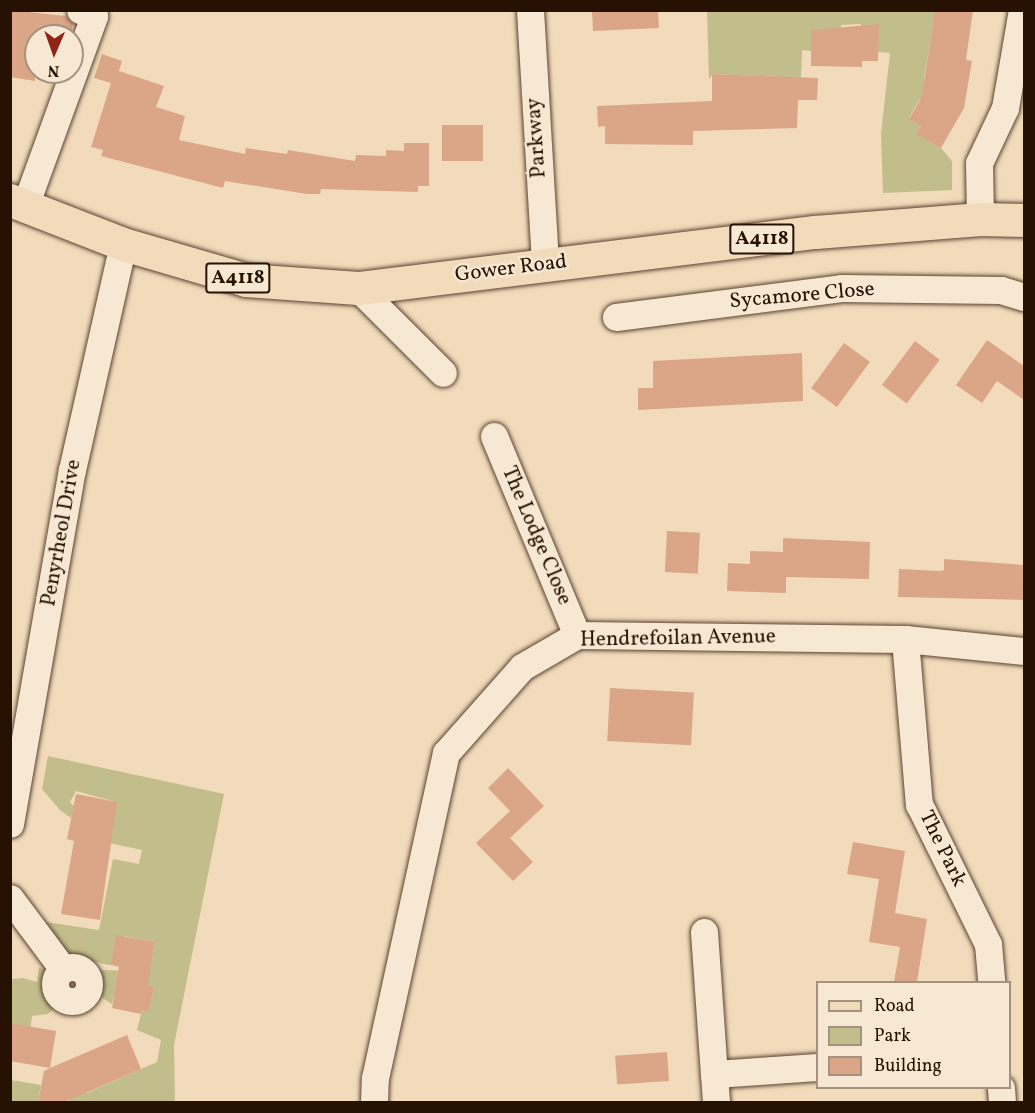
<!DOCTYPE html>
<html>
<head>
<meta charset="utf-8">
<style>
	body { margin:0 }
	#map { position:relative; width:1035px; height:1113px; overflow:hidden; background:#f2dbbb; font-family:Vollkorn,serif }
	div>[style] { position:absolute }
	.green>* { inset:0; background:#c2be8b }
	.building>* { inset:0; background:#dba688; transform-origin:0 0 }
	.roads { filter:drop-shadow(0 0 2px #5a4430) drop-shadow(0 0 2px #5a4430) }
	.minor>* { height:27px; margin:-13.5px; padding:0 13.5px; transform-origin:13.5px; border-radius:13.5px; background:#f7e8d3 }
	.minor>.ring { margin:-13.5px; padding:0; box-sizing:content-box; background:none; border:27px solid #f7e8d3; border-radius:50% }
	.major>* { height:33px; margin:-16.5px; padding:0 16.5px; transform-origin:16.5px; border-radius:16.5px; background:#f2dbbb }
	span { translate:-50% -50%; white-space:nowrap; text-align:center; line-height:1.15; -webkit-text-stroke:4.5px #f7e8d3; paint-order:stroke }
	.shield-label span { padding:2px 4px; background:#f7e8d3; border:2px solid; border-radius:4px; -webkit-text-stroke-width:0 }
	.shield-label { font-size:20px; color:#271102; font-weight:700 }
	.street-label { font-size:21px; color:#271102 }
	.frame { position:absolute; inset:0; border:12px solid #271102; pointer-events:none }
	.legend { position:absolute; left:816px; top:981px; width:195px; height:108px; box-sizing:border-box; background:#f7e8d3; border:2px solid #a4927f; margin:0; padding:8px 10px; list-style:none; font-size:18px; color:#271102 }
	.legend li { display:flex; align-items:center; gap:12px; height:30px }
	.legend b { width:30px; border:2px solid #a4927f }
	.north { position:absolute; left:24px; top:24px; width:60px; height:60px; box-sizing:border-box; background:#f7e8d3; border:2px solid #a4927f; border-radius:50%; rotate:182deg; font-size:16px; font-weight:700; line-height:24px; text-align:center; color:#271102 }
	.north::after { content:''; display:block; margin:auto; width:21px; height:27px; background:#8f2418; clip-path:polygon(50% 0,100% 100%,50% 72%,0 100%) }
</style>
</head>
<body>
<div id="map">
	<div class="green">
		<i style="clip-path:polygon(707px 11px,963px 11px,934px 20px,924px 79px,945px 83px,919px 100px,909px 118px,921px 126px,917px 134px,941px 148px,952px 161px,952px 190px,883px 193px,881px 133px,890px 53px,878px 52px,878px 30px,861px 30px,861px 24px,841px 25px,841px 30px,811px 30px,811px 51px,802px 50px,801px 78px,713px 74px,709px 79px)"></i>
		<i style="clip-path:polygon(evenodd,48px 756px,224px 794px,174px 1045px,175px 1102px,69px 1102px,71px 1091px,87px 1093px,157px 1062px,161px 1040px,137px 1030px,142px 1010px,149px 1010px,154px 986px,123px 980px,120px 996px,114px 995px,112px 1004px,98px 995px,99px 970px,139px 971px,71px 957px,46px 922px,99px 930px,113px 859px,139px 864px,142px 850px,109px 843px,116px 802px,76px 791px,70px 802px,74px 806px,71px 818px,60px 810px,42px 789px,48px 756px,124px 936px,155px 942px,150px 971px,112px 964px,114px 950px,124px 936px)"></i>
		<i style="clip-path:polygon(39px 967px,45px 972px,47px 995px,57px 1005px,48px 1014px,32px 1016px,30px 1033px,11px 1023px,10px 984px,12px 979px,23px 978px,37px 982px)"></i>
		<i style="clip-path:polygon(11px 1080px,41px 1085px,38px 1102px,11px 1102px)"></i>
	</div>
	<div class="building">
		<i style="clip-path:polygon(10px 10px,66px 16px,73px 24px,70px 36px,36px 36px,35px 81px,10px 77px)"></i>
		<i style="clip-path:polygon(592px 10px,658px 10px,659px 28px,593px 31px)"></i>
		<i style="clip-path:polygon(935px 10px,973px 10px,966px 60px,972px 61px,964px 108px,941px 148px,916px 134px,921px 126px,909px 119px,922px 96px)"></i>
		<i style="clip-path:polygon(879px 24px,878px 61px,862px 61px,862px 67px,811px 66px,811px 30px)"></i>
		<i style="clip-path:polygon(102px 54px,122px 61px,119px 71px,164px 86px,156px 107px,185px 116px,179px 140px,245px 154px,246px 148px,287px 154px,288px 150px,355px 161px,356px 155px,386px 156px,386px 150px,404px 151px,404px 143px,429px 143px,429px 186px,418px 186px,418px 192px,321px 189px,320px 194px,307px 194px,225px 181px,223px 188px,101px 156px,103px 150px,91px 147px,111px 83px,94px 78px)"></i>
		<i style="clip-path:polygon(712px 74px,818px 78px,817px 100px,798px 100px,797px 128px,693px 131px,693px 145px,605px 144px,605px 126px,598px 127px,597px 106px,712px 101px)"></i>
		<i style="left:442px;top:125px;width:41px;height:36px"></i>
		<i style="clip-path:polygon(987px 340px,1024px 366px,1024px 400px,997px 381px,982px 403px,956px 385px)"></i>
		<i style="left:915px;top:341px;width:31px;height:55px;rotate:37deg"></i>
		<i style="left:844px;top:343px;width:32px;height:56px;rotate:36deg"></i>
		<i style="clip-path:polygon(802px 353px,803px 401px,638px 410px,638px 388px,653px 388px,653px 361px)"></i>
		<i style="left:667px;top:531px;width:33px;height:41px;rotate:3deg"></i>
		<i style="clip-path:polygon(783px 538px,870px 542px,869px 579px,786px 577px,786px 593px,727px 591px,728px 563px,750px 564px,750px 551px,783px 552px)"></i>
		<i style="clip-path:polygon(944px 559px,1024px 565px,1024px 600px,898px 597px,899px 569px,940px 571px,944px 570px)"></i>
		<i style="left:610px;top:688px;width:84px;height:53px;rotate:3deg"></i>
		<i style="clip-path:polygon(508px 768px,544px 806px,510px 838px,533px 862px,513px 881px,476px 843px,510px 811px,488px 788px)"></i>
		<i style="clip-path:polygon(76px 794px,117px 802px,100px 920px,61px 914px,74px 841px,67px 839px)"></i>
		<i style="clip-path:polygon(853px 842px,905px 851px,895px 913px,927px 919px,917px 982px,894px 982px,900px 947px,869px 942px,879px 879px,847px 874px)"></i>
		<i style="clip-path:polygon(116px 935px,155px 942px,148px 985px,154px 986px,149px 1011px,142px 1010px,141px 1014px,112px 1008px,119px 966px,111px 964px)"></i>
		<i style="clip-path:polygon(10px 1023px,56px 1031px,50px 1068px,127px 1035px,141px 1069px,65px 1102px,38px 1102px,44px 1071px,50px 1068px,10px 1061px)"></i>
		<i style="left:667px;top:1052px;width:29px;height:52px;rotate:86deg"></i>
	</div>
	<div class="roads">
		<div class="minor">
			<i style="left:530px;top:10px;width:256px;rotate:86.6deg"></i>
			<i style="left:25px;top:206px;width:202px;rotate:-70deg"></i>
			<i style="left:94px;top:16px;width:15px;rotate:-157deg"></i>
			<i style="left:980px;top:219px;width:56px;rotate:-91deg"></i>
			<i style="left:979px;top:163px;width:61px;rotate:-64.7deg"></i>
			<i style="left:1005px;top:108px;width:99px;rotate:-80.2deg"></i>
			<i style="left:358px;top:288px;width:120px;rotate:45deg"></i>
			<i style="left:616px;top:317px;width:227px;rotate:-7.3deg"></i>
			<i style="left:841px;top:288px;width:160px;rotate:0.7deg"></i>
			<i style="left:1001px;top:290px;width:24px;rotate:17deg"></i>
			<i style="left:494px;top:436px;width:216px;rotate:67.4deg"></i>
			<i style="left:905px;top:639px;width:166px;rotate:85.2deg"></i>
			<i style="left:919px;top:804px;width:156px;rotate:63.8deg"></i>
			<i style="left:988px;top:944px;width:38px;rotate:85deg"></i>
			<i style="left:10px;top:824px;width:359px;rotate:-80.1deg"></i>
			<i style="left:72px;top:470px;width:232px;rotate:-77.3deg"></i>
			<i style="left:10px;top:898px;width:89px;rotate:53.3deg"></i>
			<i style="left:704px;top:932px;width:142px;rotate:86deg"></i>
			<i class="ring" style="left:55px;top:967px;width:7px;height:7px"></i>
			<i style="left:1001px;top:1088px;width:14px;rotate:86deg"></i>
			<i style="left:374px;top:1102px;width:24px;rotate:-88deg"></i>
			<i style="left:375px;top:1078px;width:333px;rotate:-77.7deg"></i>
			<i style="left:446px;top:753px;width:115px;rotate:-48.5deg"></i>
			<i style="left:522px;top:667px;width:64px;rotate:-30.2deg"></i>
			<i style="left:577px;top:635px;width:328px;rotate:0.7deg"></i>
			<i style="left:905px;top:639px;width:120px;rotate:5.8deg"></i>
			<i style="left:716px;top:1102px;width:28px;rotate:-94deg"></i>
			<i style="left:714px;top:1074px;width:104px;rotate:-3.9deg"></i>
		</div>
		<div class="major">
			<i style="left:10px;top:200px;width:121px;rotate:21.3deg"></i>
			<i style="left:123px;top:244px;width:128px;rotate:16.3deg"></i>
			<i style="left:246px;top:280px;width:112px;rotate:4.1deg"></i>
			<i style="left:358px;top:288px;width:460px;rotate:-7deg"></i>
			<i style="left:815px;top:232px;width:166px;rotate:-4.5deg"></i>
			<i style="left:980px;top:219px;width:44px;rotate:1.3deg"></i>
		</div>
	</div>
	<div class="shield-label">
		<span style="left:762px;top:239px">A4118</span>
		<span style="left:238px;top:278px">A4118</span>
	</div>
	<div class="street-label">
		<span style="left:537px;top:138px;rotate:-94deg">Parkway</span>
		<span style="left:511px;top:269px;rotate:-7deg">Gower Road</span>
		<span style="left:802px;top:296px;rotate:-5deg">Sycamore Close</span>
		<span style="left:62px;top:533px;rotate:-80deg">Penyrheol Drive</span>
		<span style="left:536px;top:536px;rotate:67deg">The Lodge Close</span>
		<span style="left:678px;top:639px;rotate:-1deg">Hendrefoilan Avenue</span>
		<span style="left:942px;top:849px;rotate:64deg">The Park</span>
	</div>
	<div class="frame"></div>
	<ul class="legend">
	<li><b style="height:8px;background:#f2dbbb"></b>Road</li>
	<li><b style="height:16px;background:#c2be8b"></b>Park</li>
	<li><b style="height:16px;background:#dba688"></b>Building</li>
	</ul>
	<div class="north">N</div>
</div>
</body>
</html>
